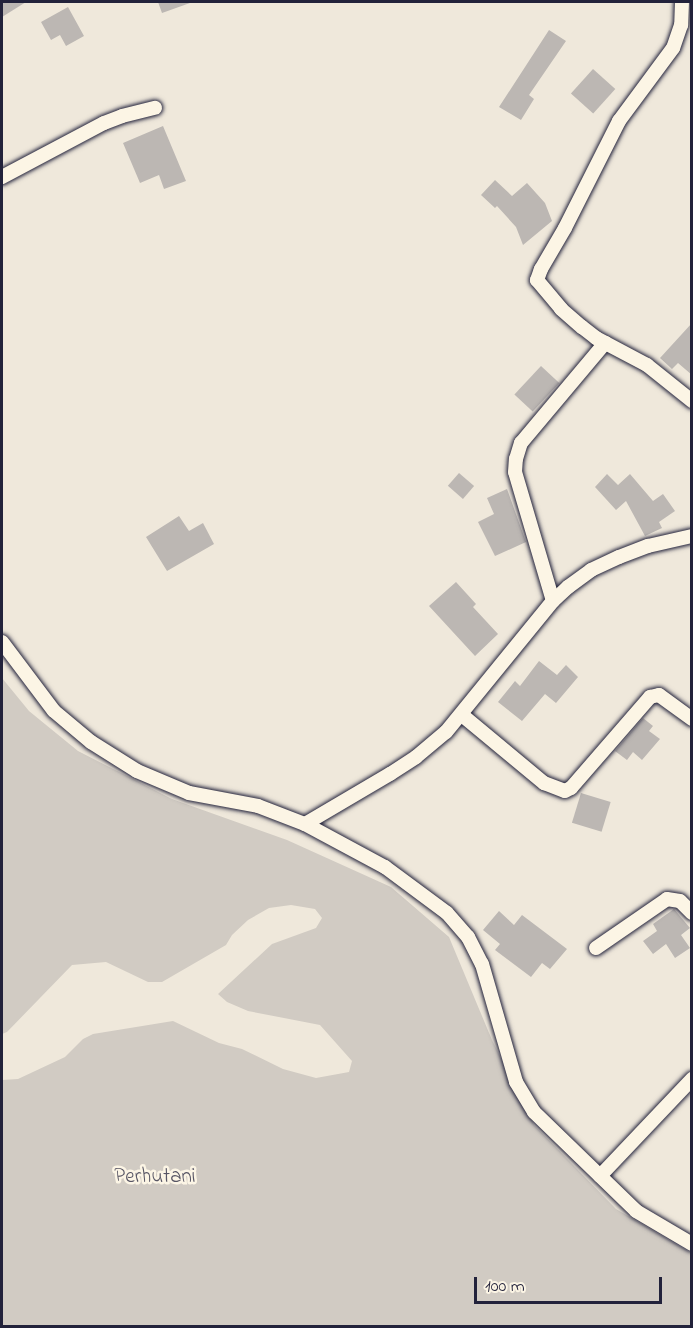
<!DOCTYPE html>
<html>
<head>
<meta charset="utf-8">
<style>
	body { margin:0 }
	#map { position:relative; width:693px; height:1328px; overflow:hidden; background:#efe8db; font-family:"Indie Flower",sans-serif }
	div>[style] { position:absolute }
	.green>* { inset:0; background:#d1cbc3 }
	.building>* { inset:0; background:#bcb7b3; transform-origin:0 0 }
	.roads { filter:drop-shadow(0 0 2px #22223b) drop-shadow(0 0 2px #22223b) }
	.minor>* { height:14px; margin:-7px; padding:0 7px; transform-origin:7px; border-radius:7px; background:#fcf5e5 }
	span { translate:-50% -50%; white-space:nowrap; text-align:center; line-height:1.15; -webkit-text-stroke:5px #fcf5e5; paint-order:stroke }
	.park-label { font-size:21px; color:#575564 }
	.frame { position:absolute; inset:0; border:3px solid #22223b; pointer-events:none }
	.scale { position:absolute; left:474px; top:1277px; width:188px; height:27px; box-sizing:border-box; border:3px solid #22223b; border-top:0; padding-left:8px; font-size:18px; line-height:21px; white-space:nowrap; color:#22223b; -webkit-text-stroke:4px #fcf5e5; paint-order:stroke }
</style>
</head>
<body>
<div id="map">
	<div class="green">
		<i style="clip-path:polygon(2px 678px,29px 711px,78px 751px,172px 799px,287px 840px,391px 887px,449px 937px,492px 1040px,534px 1125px,616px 1209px,691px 1253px,691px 1326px,2px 1326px,2px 1080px,18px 1079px,65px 1057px,83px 1039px,93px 1034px,173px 1021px,219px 1043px,242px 1049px,283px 1069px,316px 1078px,349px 1072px,352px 1061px,320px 1025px,248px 1011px,227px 1002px,218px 994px,272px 944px,316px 928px,322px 918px,315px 909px,291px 905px,269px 908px,248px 920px,232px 935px,226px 945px,162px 982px,148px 982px,106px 962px,72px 965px,7px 1032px,2px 1034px)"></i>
	</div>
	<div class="building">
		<i style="clip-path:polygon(2px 2px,26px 2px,2px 17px)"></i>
		<i style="clip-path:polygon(158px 2px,189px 2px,190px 3px,162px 13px)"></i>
		<i style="clip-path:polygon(68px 7px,84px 36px,66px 46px,60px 35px,51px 40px,41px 22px)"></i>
		<i style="clip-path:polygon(549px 30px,566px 41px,529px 95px,534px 99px,521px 120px,499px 107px)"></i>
		<i style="left:593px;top:69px;width:30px;height:33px;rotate:42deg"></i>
		<i style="clip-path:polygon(163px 126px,186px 181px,164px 189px,159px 175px,140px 183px,123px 143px)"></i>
		<i style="clip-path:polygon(495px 180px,512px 196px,527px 183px,545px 203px,552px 221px,523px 245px,516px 227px,497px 206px,495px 208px,481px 195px)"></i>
		<i style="clip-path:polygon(692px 323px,692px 375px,678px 363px,672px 369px,660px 358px)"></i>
		<i style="left:541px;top:366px;width:25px;height:39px;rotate:43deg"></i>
		<i style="left:459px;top:473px;width:20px;height:17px;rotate:41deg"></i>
		<i style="clip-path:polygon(607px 474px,618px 485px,630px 474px,653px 501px,663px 494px,675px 511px,659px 522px,662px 528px,645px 536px,626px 501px,616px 510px,595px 487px)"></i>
		<i style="clip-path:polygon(507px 489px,526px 542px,495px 556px,478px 522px,494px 514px,487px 498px)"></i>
		<i style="clip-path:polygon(179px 516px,189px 531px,203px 523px,214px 544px,167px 571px,146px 537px)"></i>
		<i style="clip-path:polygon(456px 582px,476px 604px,473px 607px,498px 634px,475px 656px,429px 606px)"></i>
		<i style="clip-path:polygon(539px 661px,557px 675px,566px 665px,578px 677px,556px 703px,545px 694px,522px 721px,498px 702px,515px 681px,520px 686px)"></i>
		<i style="clip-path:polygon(643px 718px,653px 726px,649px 731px,660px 739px,642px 760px,633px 752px,627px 760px,615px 751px)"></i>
		<i style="left:581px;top:793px;width:31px;height:31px;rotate:17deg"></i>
		<i style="clip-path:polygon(674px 909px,690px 928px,681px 935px,690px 948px,675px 958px,666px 944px,653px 954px,643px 941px,657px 931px,653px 924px)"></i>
		<i style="clip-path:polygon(499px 911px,514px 925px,522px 915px,567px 949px,550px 969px,542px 963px,531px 977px,495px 950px,500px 944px,483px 930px)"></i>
	</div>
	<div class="roads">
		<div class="minor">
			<i style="left:682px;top:2px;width:23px;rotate:92deg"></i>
			<i style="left:681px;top:25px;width:24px;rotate:109deg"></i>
			<i style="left:673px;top:48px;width:91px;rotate:126.5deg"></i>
			<i style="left:619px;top:121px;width:120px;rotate:116.8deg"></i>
			<i style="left:565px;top:228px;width:48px;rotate:120.3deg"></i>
			<i style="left:541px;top:269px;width:12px;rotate:110deg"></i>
			<i style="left:537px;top:280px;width:38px;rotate:50deg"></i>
			<i style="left:561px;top:309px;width:28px;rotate:41deg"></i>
			<i style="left:582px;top:327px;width:18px;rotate:38deg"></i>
			<i style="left:596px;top:338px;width:58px;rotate:27.9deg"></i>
			<i style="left:647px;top:365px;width:58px;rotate:38.7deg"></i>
			<i style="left:2px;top:177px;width:115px;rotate:-27.9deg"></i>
			<i style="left:104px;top:123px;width:19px;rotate:-21deg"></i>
			<i style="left:122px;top:116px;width:34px;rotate:-14deg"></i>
			<i style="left:553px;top:601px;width:134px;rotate:-106.4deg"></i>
			<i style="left:515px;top:472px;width:13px;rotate:-86deg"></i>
			<i style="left:516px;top:459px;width:17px;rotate:-73deg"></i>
			<i style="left:521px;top:443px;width:131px;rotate:-50deg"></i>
			<i style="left:2px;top:642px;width:86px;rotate:53deg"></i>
			<i style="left:54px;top:711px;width:48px;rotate:40deg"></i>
			<i style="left:91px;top:742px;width:54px;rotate:32.2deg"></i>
			<i style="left:137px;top:771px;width:56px;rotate:22.9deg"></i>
			<i style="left:189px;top:793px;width:70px;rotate:10.7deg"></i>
			<i style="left:258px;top:806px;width:50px;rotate:21deg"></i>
			<i style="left:305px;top:824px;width:91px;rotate:28.3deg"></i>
			<i style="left:385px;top:867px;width:77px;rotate:36.6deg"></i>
			<i style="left:447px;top:913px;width:32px;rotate:49deg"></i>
			<i style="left:468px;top:937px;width:30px;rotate:63deg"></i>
			<i style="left:482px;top:964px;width:123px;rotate:73.9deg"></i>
			<i style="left:516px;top:1082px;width:35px;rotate:59deg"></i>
			<i style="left:534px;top:1112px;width:142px;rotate:44.1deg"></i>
			<i style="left:636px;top:1211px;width:65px;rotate:30.5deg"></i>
			<i style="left:462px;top:715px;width:107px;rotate:39.7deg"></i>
			<i style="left:544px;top:783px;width:22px;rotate:21deg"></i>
			<i style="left:565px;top:791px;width:7px;rotate:-27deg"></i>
			<i style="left:571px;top:788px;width:121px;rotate:-49deg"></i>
			<i style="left:650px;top:697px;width:9px;rotate:-13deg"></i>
			<i style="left:659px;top:695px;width:41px;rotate:36deg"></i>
			<i style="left:305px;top:824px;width:99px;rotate:-30.5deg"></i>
			<i style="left:390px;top:774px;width:31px;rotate:-33deg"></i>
			<i style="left:416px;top:757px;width:39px;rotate:-40deg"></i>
			<i style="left:446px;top:732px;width:169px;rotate:-50.8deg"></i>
			<i style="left:553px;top:601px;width:21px;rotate:-43deg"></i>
			<i style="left:568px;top:587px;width:29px;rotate:-36deg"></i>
			<i style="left:591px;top:570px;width:31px;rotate:-25deg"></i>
			<i style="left:619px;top:557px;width:31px;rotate:-21deg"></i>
			<i style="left:648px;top:546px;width:45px;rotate:-12.8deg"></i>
			<i style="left:596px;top:948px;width:86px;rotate:-34.6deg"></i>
			<i style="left:667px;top:899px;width:13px;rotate:9deg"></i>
			<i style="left:680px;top:901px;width:17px;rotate:45deg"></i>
			<i style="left:600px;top:1176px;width:134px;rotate:-46.5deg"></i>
		</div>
	</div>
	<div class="park-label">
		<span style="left:155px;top:1177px">Perhutani</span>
	</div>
	<div class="frame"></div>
	<div class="scale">100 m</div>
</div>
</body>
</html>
